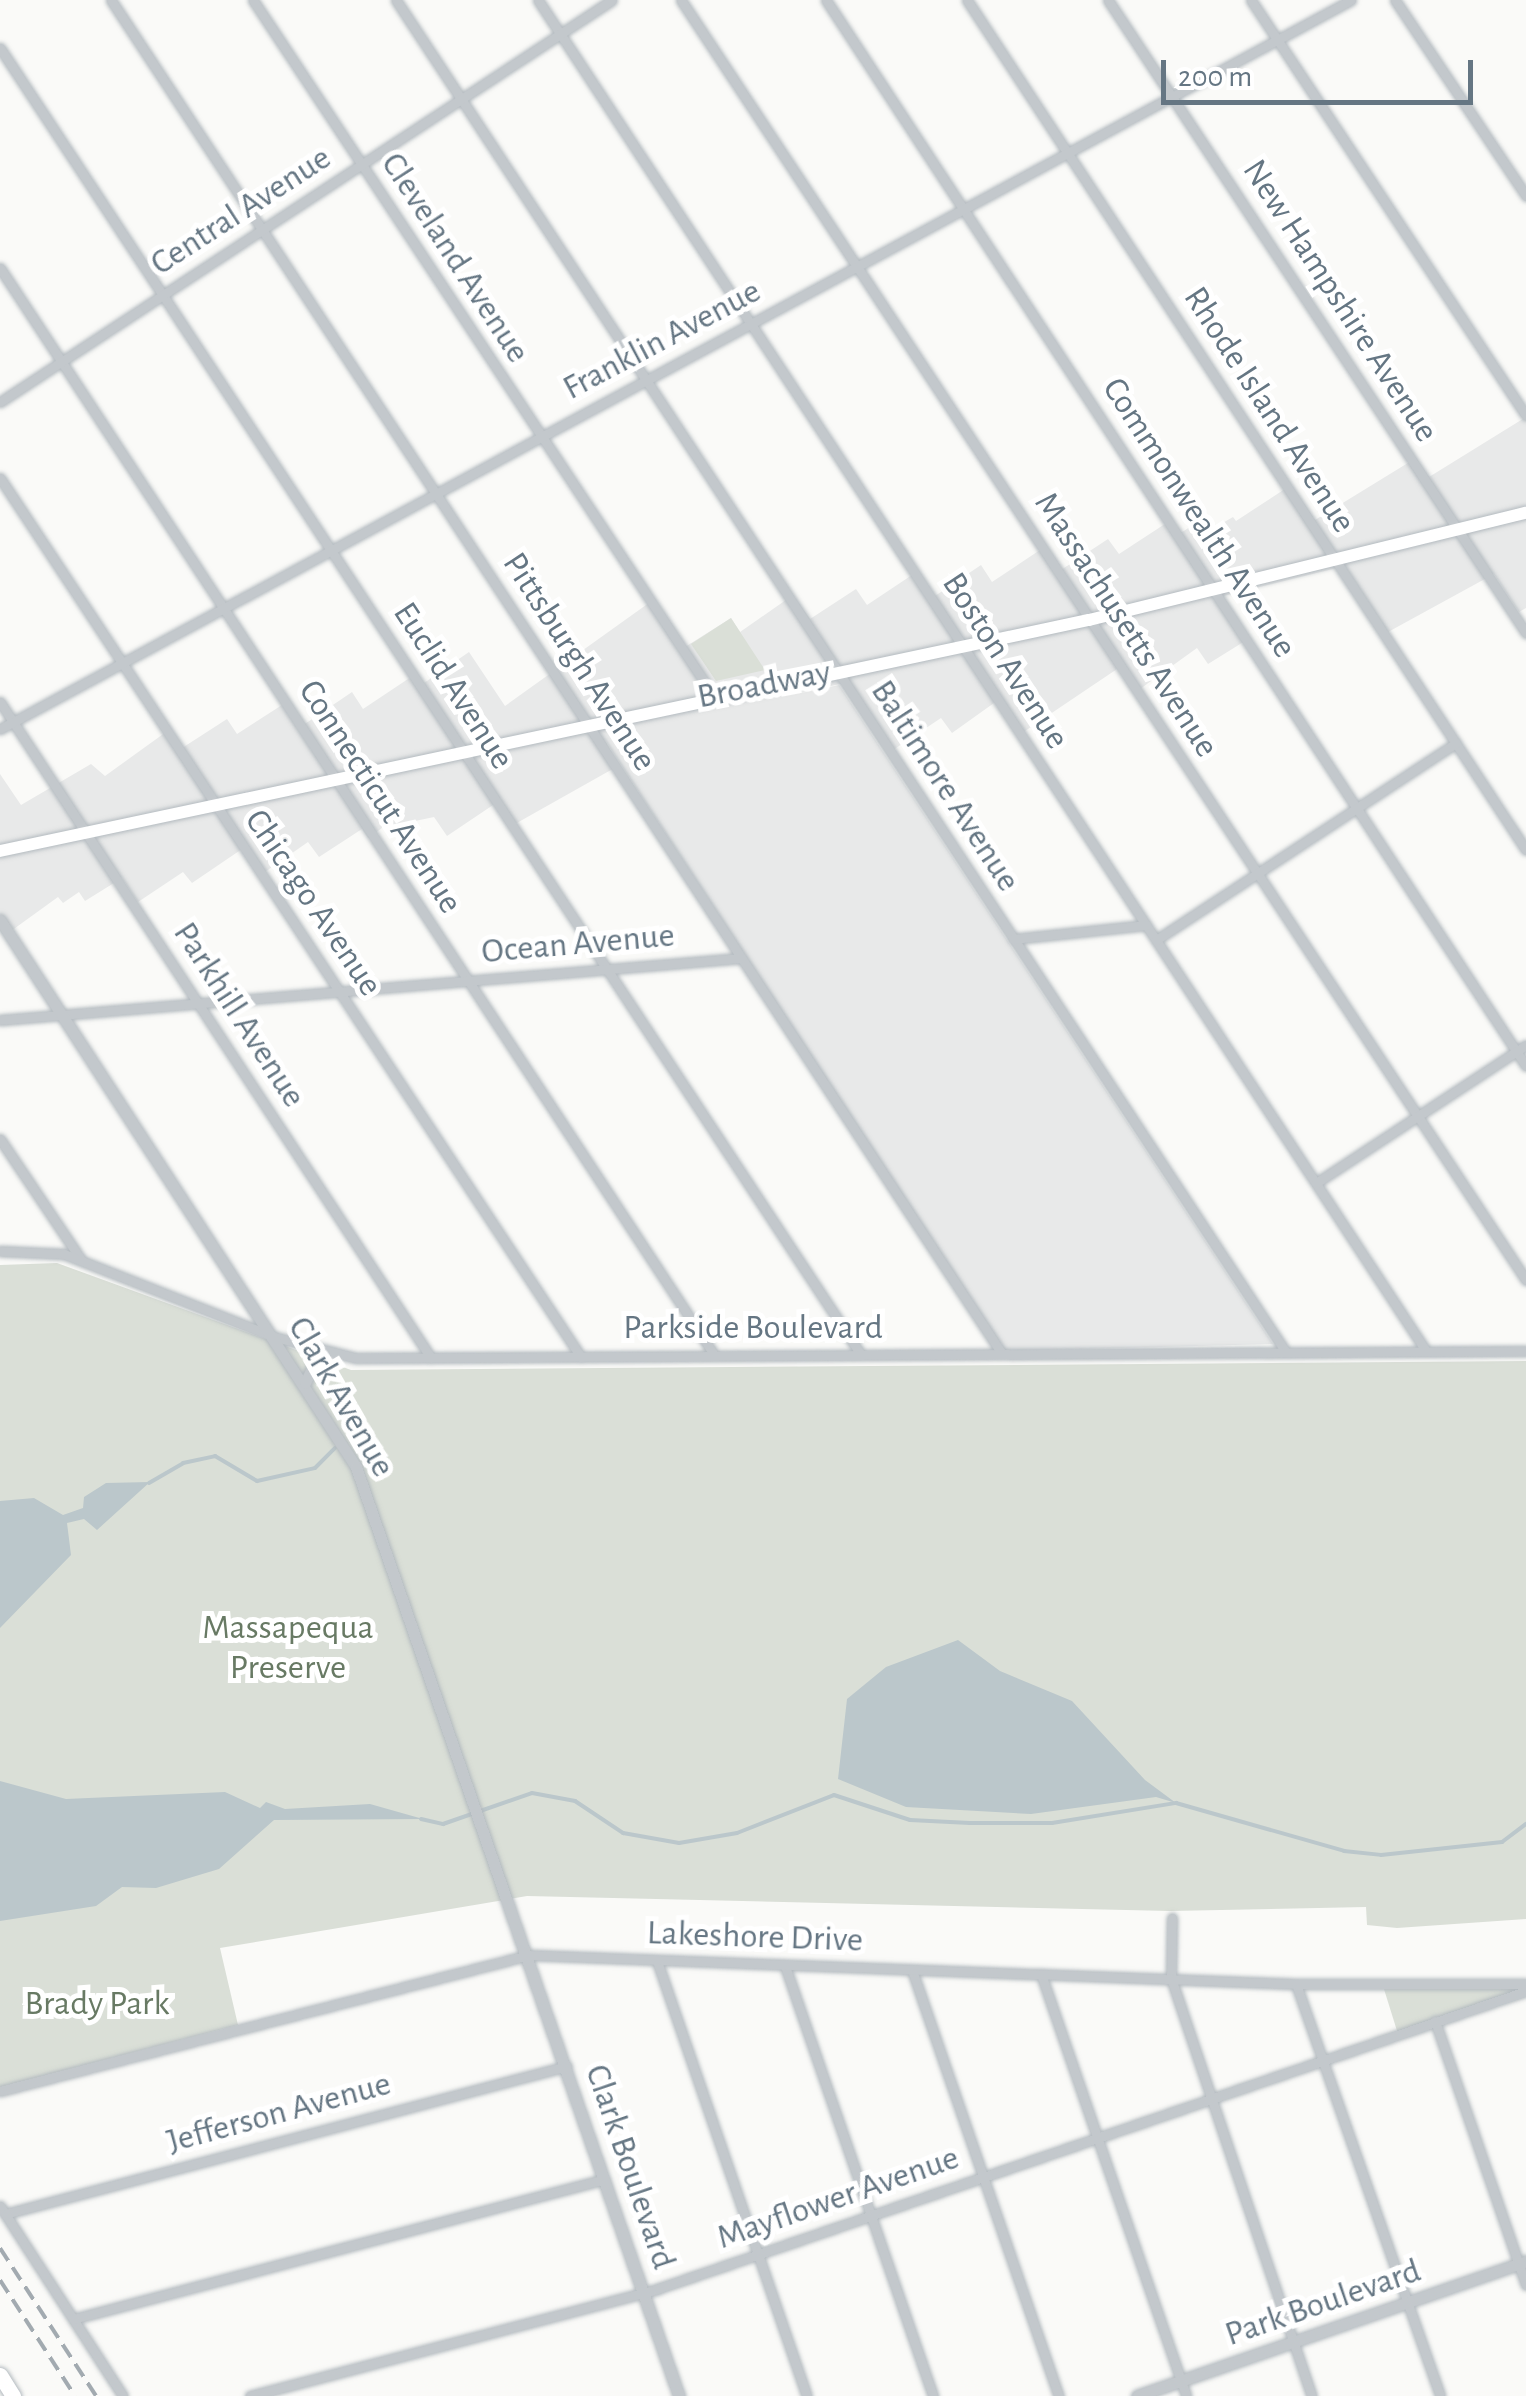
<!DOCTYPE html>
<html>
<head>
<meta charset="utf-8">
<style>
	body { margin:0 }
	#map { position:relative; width:1526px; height:2396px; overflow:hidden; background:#fafaf8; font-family:"Alegreya Sans",sans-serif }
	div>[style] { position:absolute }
	.built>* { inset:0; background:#e8e9e9 }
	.green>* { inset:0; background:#dadfd7 }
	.water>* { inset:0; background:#bbc7cb }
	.stream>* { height:4px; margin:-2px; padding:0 2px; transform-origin:2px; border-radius:2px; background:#bbc7cb }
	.roads { filter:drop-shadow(0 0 2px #b3babf) drop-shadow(0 0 2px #b3babf) }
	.minor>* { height:9px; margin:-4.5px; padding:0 4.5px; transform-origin:4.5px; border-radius:4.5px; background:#c3c8cc }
	.tertiary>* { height:11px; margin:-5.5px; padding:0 5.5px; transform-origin:5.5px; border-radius:5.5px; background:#c3c8cc }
	.secondary>* { height:12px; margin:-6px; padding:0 6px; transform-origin:6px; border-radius:6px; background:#fff }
	.trunk>* { height:15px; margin:-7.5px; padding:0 7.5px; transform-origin:7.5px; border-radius:7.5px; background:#fff }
	.rail>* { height:4px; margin-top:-2px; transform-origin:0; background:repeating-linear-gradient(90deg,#a2aab0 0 15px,transparent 0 23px) }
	span { translate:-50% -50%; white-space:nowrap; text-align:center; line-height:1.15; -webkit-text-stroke:10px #fff; paint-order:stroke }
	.street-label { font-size:35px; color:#657683 }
	.park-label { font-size:35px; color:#687a64 }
	.scale { position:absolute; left:1161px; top:60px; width:312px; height:45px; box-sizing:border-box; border:5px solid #657683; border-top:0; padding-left:12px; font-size:30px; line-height:35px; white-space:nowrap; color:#657683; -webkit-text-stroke:8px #fff; paint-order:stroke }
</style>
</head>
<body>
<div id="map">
	<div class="built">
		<i style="clip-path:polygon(1526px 417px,1526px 608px,1519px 612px,1494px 574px,1388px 632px,1345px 566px,1223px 596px,1249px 638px,1237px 646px,1208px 664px,1197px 648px,1140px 689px,1123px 665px,1022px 733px,1001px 698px,952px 733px,941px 718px,893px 750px,849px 682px,777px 698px,839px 685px,1273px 1344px,1003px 1351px,605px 740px,618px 766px,515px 824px,499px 801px,447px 836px,434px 817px,382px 828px,368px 838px,362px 829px,319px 857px,308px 842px,262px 874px,245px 847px,192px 883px,183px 872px,138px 902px,122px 878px,85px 901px,79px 892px,63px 903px,58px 897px,11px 931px,0 914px,0 774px,21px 805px,91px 764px,105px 776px,166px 732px,179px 750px,227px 719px,237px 734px,282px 705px,315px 756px,299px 728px,352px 692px,363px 709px,417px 673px,424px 683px,469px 652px,505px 706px,653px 600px,685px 647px,731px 618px,740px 632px,793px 595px,810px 619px,856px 589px,867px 605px,918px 571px,935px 596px,981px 565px,992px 582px,1046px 546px,1061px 570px,1108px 539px,1119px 554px,1171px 520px,1179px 534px,1207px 516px,1214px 528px,1233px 517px,1236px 521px,1291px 485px,1315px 520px,1416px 458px,1429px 477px)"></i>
	</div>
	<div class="green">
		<i style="clip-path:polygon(731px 618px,765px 670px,716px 681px,691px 644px)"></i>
		<i style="clip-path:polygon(57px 1263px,351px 1370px,1526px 1361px,1526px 1919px,1397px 1928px,1367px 1925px,1366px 1907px,1170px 1911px,527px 1896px,220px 1948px,238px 2025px,0 2087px,0 1265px)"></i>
		<i style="clip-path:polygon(1526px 1984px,1526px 1992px,1398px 2034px,1383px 1986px)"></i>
	</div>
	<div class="water">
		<i style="clip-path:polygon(150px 1482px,97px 1530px,84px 1519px,67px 1523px,71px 1555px,0 1628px,0 1501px,34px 1498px,63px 1515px,83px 1508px,84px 1497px,106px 1483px)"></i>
		<i style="clip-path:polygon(958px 1640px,1000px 1671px,1072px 1701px,1145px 1780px,1176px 1803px,1156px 1797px,1031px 1814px,906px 1807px,838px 1779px,847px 1699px,886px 1667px)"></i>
		<i style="clip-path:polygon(0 1781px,66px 1799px,225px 1792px,260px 1808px,266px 1802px,285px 1809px,370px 1804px,423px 1819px,274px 1820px,219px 1869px,156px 1888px,122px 1887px,96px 1906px,0 1921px)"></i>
	</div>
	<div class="stream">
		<i style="left:149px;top:1483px;width:39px;rotate:-30deg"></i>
		<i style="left:183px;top:1463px;width:33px;rotate:-12deg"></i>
		<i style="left:215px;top:1456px;width:49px;rotate:30.8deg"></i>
		<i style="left:257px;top:1481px;width:59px;rotate:-12.6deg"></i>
		<i style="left:315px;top:1468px;width:28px;rotate:-45deg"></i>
		<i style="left:421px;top:1819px;width:23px;rotate:13deg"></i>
		<i style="left:443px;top:1824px;width:94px;rotate:-19.2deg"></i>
		<i style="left:532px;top:1793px;width:44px;rotate:10.5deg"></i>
		<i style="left:575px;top:1801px;width:58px;rotate:33.7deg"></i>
		<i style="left:623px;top:1833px;width:57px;rotate:10.1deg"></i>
		<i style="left:679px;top:1843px;width:59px;rotate:-9.8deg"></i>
		<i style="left:737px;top:1833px;width:104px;rotate:-21.4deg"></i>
		<i style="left:834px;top:1795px;width:80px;rotate:18.2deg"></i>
		<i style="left:910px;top:1820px;width:60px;rotate:2.9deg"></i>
		<i style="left:970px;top:1823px;width:82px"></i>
		<i style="left:1052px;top:1823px;width:126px;rotate:-9.2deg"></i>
		<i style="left:1176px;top:1803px;width:175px;rotate:15.9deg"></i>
		<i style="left:1344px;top:1851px;width:37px;rotate:6deg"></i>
		<i style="left:1381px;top:1855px;width:122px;rotate:-6.1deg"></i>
		<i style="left:1502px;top:1842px;width:30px;rotate:-37deg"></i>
	</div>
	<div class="roads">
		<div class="minor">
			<i style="left:111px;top:0;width:1621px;rotate:56.65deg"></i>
			<i style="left:253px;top:0;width:833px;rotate:56.5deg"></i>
			<i style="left:396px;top:0;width:1617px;rotate:56.65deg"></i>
			<i style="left:538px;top:0;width:1617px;rotate:56.68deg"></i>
			<i style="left:681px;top:0;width:1534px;rotate:56.57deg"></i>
			<i style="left:826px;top:0;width:1275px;rotate:56.71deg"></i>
			<i style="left:967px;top:0;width:1017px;rotate:56.67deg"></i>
			<i style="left:1108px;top:0;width:759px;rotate:56.56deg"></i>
			<i style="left:1251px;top:0;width:498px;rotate:56.5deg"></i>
			<i style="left:1395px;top:0;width:236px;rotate:56.2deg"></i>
			<i style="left:0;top:48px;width:1565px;rotate:56.62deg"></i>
			<i style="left:0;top:268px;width:1302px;rotate:56.69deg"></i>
			<i style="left:0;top:402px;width:732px;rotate:-33.3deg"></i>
			<i style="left:0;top:478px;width:1054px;rotate:56.54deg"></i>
			<i style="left:0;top:702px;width:785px;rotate:56.69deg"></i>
			<i style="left:0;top:729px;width:1535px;rotate:-28.35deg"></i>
			<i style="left:1013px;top:939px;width:134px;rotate:-6deg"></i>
			<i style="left:1156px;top:940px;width:359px;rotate:-33.3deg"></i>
			<i style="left:0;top:1020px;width:744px;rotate:-4.78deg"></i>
			<i style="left:0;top:1139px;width:147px;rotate:56.1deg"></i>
			<i style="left:1316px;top:1183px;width:251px;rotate:-33.3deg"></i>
			<i style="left:0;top:1251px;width:64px;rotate:2.7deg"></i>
			<i style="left:64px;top:1254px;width:227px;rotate:21.5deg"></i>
			<i style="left:275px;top:1337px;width:84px;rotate:14.5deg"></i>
			<i style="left:356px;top:1358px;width:1170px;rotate:-0.34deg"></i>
			<i style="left:1172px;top:1918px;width:60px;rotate:91deg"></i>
			<i style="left:1171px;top:1978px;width:441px;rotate:71.4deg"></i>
			<i style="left:657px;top:1961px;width:460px;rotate:71deg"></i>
			<i style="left:785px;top:1966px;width:455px;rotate:71deg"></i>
			<i style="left:912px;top:1970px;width:451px;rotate:71deg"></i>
			<i style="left:1041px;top:1974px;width:446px;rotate:71deg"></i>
			<i style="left:1296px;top:1984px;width:436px;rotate:70.7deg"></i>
			<i style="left:1435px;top:2021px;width:279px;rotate:71deg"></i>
			<i style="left:0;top:2091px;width:546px;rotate:-14.42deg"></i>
			<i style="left:529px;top:1955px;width:768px;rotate:2.17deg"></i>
			<i style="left:1296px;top:1984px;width:230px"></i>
			<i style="left:0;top:2206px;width:226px;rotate:57.1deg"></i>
			<i style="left:5px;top:2214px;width:581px;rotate:-14.75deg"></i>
			<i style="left:73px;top:2319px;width:550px;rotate:-14.74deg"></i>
			<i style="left:250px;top:2396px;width:421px;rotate:-14.7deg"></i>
			<i style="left:657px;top:2289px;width:919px;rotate:-18.93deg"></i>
		</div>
		<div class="tertiary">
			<i style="left:0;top:920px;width:653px;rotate:56.94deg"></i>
			<i style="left:356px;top:1467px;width:984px;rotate:70.83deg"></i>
			<i style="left:305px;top:1383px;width:21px;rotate:-65deg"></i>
			<i style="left:314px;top:1364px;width:24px;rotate:-24deg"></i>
			<i style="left:1137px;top:2396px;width:412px;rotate:-19.1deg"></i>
		</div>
		<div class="secondary">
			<i style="left:0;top:851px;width:1113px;rotate:-11.98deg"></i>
			<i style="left:1089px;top:620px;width:450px;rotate:-13.8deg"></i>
		</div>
		<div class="trunk">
			<i style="left:0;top:2375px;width:25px;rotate:58deg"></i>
		</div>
	</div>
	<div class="rail">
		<i style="left:0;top:2248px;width:176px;rotate:57deg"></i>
		<i style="left:0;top:2280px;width:138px;rotate:57.1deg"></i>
	</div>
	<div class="street-label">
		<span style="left:241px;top:211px;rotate:-33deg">Central Avenue</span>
		<span style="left:455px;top:258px;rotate:57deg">Cleveland Avenue</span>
		<span style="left:1340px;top:301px;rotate:57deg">New Hampshire Avenue</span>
		<span style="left:662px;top:340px;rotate:-28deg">Franklin Avenue</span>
		<span style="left:1269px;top:410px;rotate:57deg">Rhode Island Avenue</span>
		<span style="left:1199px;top:518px;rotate:57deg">Commonwealth Avenue</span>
		<span style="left:1126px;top:625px;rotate:57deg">Massachusetts Avenue</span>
		<span style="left:1005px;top:661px;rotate:57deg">Boston Avenue</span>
		<span style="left:579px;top:662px;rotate:57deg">Pittsburgh Avenue</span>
		<span style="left:764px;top:685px;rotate:-11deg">Broadway</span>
		<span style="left:453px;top:686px;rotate:57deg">Euclid Avenue</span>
		<span style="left:945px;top:786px;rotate:57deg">Baltimore Avenue</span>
		<span style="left:380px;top:797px;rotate:57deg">Connecticut Avenue</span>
		<span style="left:313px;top:903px;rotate:56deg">Chicago Avenue</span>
		<span style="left:578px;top:944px;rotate:-5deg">Ocean Avenue</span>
		<span style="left:239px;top:1015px;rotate:57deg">Parkhill Avenue</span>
		<span style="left:753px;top:1328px">Parkside Boulevard</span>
		<span style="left:341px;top:1397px;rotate:60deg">Clark Avenue</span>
		<span style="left:755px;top:1937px;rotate:2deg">Lakeshore Drive</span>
		<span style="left:279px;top:2113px;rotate:-15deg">Jefferson Avenue</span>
		<span style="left:630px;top:2167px;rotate:71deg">Clark Boulevard</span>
		<span style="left:838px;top:2198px;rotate:-19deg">Mayflower Avenue</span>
		<span style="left:1323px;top:2303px;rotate:-19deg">Park Boulevard</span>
	</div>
	<div class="park-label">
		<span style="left:288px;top:1648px">Massapequa<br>Preserve</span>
		<span style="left:97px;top:2004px">Brady Park</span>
	</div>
	<div class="scale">200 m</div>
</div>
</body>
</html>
